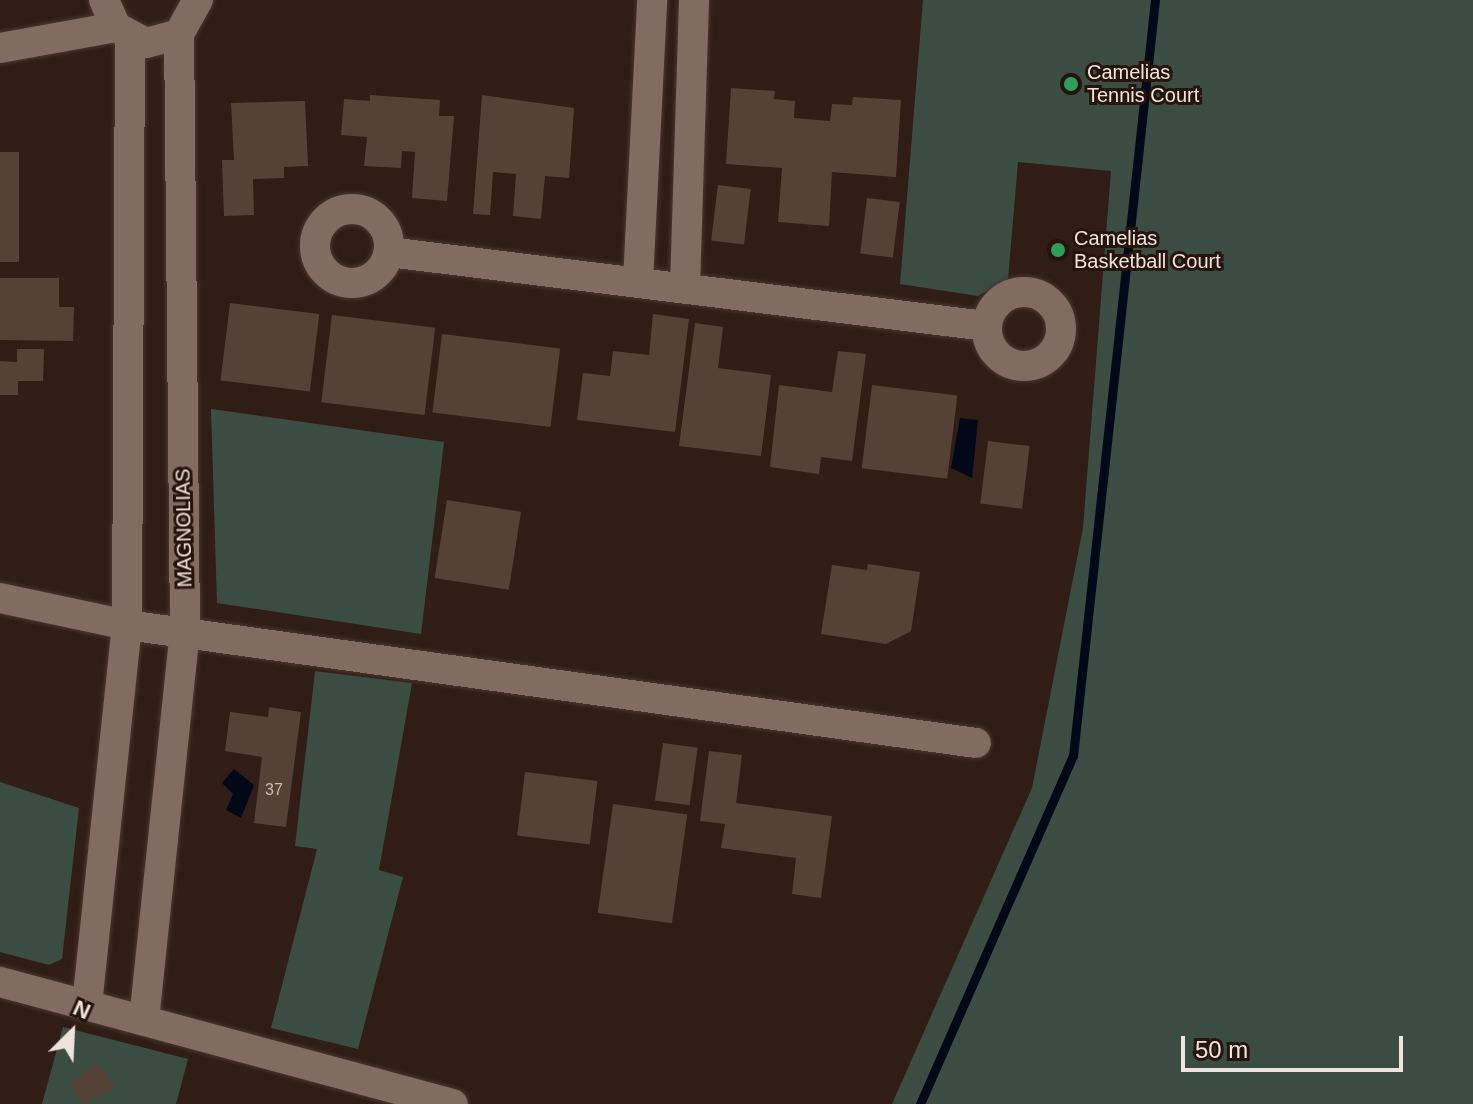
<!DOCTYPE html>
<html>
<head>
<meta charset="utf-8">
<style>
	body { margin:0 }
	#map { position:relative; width:1473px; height:1104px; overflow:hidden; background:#301d15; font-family:Helvetica,sans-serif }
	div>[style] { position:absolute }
	.green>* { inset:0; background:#3b4d43 }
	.water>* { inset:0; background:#010818 }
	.stream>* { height:9px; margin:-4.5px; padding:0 4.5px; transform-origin:4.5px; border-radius:4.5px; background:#010818 }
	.building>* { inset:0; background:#554236; transform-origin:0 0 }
	.roads { filter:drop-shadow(0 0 2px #473732) drop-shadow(0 0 2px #473732) }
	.minor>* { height:30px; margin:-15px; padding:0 15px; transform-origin:15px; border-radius:15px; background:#826c62 }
	.minor>.ring { margin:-15px; padding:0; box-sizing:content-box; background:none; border:30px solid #826c62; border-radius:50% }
	.dots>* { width:22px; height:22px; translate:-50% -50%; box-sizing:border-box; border:4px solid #25140c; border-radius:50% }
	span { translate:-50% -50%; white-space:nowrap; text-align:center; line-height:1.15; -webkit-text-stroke:6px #25140c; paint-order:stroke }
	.number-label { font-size:16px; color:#c9bbb3 }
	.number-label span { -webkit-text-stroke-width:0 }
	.poi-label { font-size:20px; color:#f0e3dd }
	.left { translate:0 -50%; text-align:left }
	.street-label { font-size:20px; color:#f0e3dd }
	.north { position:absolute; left:32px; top:992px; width:80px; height:80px; -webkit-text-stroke:6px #25140c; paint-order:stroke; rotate:24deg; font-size:22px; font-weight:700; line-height:32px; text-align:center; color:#f0e3dd }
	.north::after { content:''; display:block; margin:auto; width:28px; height:36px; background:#f0e3dd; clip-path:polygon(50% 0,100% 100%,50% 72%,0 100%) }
	.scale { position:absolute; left:1181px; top:1036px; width:222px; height:36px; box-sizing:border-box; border:4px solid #f0e3dd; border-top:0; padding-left:10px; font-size:24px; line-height:28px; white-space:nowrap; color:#f0e3dd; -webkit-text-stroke:6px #25140c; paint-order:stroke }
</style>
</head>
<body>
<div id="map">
	<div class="green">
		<i style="clip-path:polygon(923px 0,1473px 0,1473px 1104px,892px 1104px,1032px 788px,1083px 528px,1111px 171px,1018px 162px,1008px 279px,978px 296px,900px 284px)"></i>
		<i style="clip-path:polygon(211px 409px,444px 442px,421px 634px,217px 603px)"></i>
		<i style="clip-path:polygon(315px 671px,412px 683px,379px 870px,403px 877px,358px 1049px,271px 1028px,317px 849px,295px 846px)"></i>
		<i style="clip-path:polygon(0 782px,79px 808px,62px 959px,49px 965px,0 952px)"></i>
		<i style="clip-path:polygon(63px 1027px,188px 1059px,176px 1104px,42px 1104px)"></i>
	</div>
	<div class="water">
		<i style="clip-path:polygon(960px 418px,978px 420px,972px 478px,951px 468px)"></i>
		<i style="clip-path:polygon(234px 769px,254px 785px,241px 818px,226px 810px,233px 794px,222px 783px)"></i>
	</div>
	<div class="stream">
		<i style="left:920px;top:1104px;width:380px;rotate:-66.3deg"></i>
		<i style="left:1073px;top:756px;width:760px;rotate:-83.81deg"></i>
	</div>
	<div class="building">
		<i style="clip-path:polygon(731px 88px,775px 91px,774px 99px,795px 101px,794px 118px,830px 121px,832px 104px,852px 105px,853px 97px,901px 100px,896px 177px,832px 172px,829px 226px,778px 222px,782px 168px,726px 164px)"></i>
		<i style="clip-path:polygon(370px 95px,440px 100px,439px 116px,454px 116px,447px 201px,412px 198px,415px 152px,402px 151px,401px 168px,364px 166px,367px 137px,341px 135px,344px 99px,370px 101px)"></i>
		<i style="clip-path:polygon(482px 95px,574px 108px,569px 178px,545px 176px,541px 219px,513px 216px,516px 174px,493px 172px,490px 215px,473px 214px)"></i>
		<i style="clip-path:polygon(305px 101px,308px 166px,284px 167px,284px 178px,253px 179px,254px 215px,224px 216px,222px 160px,234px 160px,231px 103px)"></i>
		<i style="left:0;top:152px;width:19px;height:110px"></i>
		<i style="left:718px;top:185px;width:33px;height:56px;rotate:7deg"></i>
		<i style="left:867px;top:198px;width:33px;height:56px;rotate:7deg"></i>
		<i style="clip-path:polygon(0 278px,59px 278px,59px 307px,74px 307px,73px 341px,0 340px)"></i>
		<i style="left:230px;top:303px;width:90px;height:78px;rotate:7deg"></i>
		<i style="clip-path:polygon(653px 314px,689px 319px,675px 432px,577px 420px,583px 373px,610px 376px,613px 351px,649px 355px)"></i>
		<i style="left:332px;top:315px;width:104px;height:88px;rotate:7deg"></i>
		<i style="clip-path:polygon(695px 323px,723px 327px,718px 368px,771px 375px,761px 456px,679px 446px)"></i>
		<i style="left:442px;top:334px;width:119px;height:79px;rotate:7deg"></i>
		<i style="clip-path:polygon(17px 349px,44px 349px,43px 381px,18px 381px,18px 395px,0 395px,0 361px,17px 362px)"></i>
		<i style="clip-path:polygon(838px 351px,866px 354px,852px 461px,821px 457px,819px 474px,770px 467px,779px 385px,832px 392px)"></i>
		<i style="left:872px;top:385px;width:86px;height:84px;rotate:7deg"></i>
		<i style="left:988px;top:441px;width:42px;height:63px;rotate:7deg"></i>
		<i style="left:447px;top:500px;width:75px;height:79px;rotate:9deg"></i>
		<i style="clip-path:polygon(868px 564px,920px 572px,911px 631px,886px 644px,821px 634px,832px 565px,867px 570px)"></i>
		<i style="clip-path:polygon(269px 707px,301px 712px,286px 827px,254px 823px,262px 757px,225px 751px,230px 712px,268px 717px)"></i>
		<i style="left:663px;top:743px;width:35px;height:58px;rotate:8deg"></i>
		<i style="clip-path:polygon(709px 751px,742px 755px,736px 803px,832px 816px,821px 898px,792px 894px,796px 858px,721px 848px,725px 824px,700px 821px)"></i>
		<i style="left:525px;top:772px;width:73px;height:64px;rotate:7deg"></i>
		<i style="left:613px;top:804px;width:75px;height:110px;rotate:8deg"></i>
		<i style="clip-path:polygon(98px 1063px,115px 1088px,83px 1104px,69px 1084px)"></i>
	</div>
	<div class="roads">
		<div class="minor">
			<i style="left:104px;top:0;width:30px;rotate:66deg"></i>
			<i style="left:116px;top:27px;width:34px;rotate:28deg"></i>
			<i style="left:146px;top:43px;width:34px;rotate:-15deg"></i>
			<i style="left:179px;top:34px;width:39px;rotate:-61deg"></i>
			<i style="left:0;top:48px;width:118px;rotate:-10.3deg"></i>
			<i class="ring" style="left:315px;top:209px;width:44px;height:44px"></i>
			<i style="left:389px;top:252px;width:602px;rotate:7.07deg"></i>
			<i style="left:638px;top:281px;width:281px;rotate:-87.1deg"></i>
			<i style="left:685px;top:287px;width:287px;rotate:-88.2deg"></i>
			<i class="ring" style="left:987px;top:292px;width:44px;height:44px"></i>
			<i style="left:0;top:598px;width:130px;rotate:12deg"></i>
			<i style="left:127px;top:625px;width:857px;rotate:7.91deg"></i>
			<i style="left:0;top:982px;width:469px;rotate:15.1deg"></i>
			<i style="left:87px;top:1005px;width:382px;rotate:-84deg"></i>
			<i style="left:127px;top:625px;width:587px;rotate:-89.71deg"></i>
			<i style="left:144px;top:1020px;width:390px;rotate:-84deg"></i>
			<i style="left:185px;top:632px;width:598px;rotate:-90.57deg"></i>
		</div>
	</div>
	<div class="dots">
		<i style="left:1071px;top:84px;background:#2e9e5b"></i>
		<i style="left:1058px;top:250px;background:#2e9e5b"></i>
	</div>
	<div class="number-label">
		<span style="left:274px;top:790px">37</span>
	</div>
	<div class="poi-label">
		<span class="left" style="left:1087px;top:84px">Camelias<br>Tennis Court</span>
		<span class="left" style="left:1074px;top:250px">Camelias<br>Basketball Court</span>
	</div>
	<div class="street-label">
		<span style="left:184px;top:528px;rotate:-91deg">MAGNOLIAS</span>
	</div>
	<div class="north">N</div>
	<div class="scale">50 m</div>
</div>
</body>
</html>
